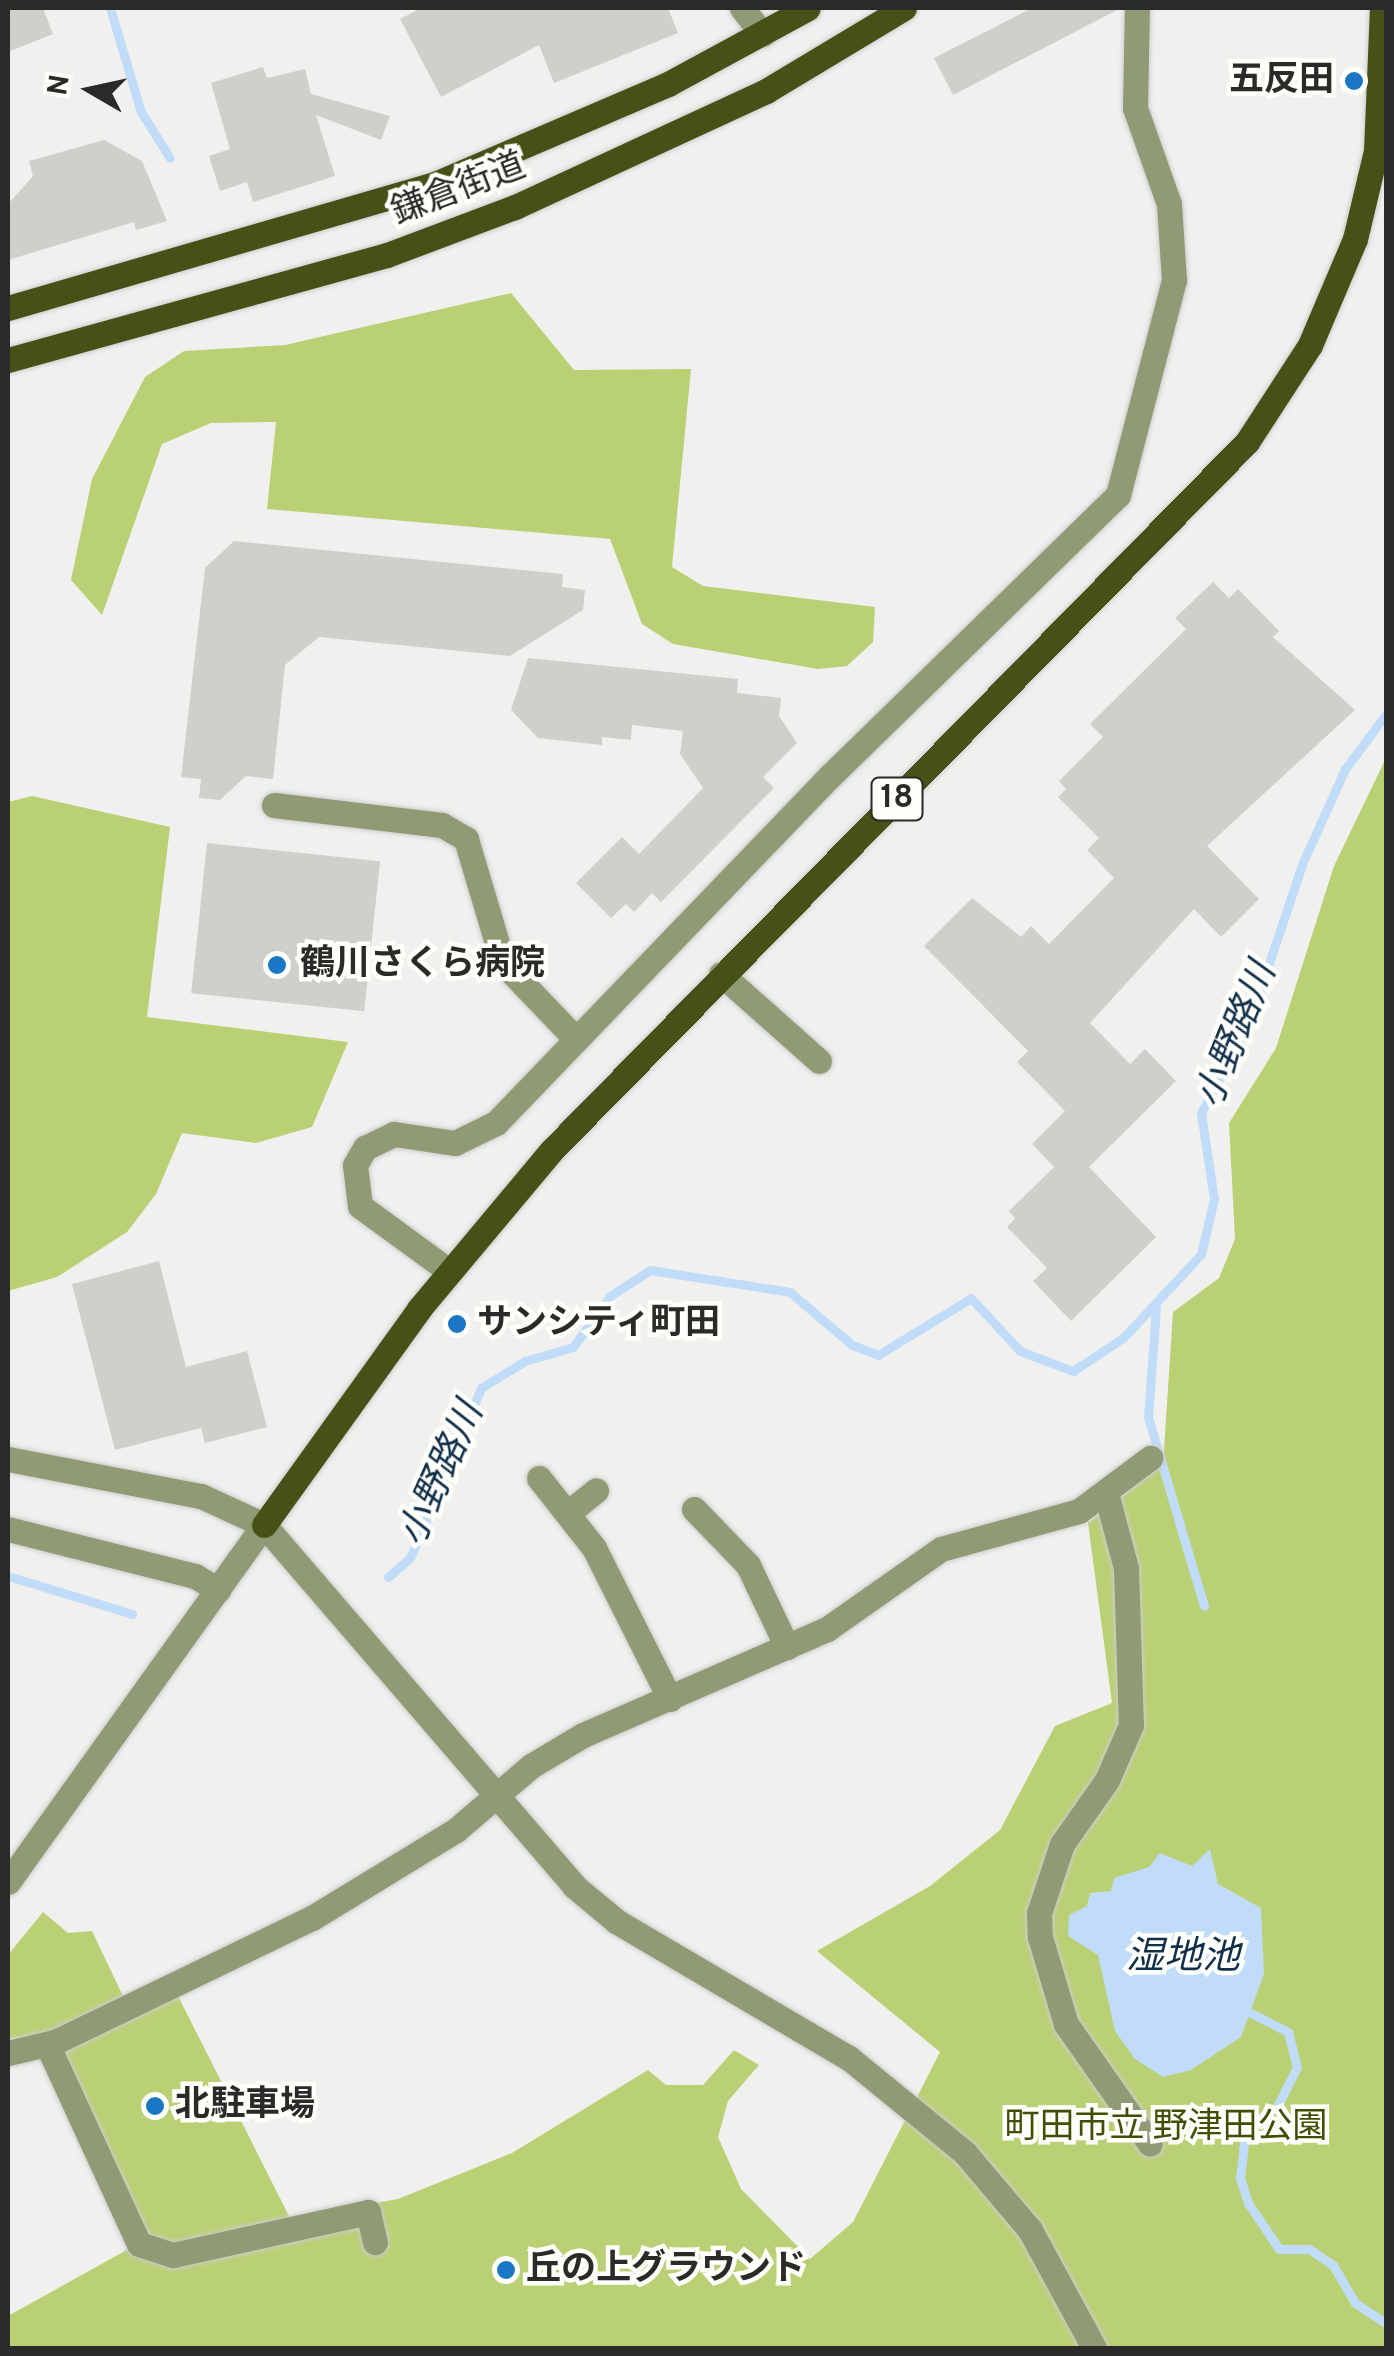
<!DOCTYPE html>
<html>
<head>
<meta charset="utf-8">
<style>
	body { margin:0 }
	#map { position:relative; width:1394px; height:2356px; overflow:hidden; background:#f0f1ee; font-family:Overpass,"Noto Sans JP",sans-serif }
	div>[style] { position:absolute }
	.green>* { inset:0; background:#bad074 }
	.water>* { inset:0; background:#c1dcf9 }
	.stream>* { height:9px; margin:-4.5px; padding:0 4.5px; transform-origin:4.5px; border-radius:4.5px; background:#c1dcf9 }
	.building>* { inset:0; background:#ced0cc; transform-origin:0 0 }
	.roads { filter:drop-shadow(0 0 2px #cccdcb) drop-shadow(0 0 2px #cccdcb) }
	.minor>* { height:25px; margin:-12.5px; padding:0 12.5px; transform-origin:12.5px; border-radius:12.5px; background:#909a74 }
	.major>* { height:25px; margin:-12.5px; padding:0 12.5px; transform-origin:12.5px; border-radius:12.5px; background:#455116 }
	.dots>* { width:28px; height:28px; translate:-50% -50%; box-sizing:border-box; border:5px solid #fefffb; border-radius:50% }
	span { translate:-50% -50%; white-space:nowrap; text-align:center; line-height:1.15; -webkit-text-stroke:9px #fefffb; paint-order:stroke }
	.shield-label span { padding:2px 8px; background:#fefffb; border:2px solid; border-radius:8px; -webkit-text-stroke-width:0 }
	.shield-label { font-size:32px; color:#2a2a29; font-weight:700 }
	.poi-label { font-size:35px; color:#2a2a29; font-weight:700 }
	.right { translate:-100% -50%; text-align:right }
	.left { translate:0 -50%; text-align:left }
	.street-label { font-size:35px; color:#2a2a29 }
	.park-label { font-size:35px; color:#414e06 }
	.water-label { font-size:38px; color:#122f4a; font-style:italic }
	.frame { position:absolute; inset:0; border:10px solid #2a2a29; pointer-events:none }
	.north { position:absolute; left:40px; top:40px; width:100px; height:100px; -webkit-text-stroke:8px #fefffb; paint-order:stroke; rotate:279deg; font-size:28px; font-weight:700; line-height:40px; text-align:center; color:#2a2a29 }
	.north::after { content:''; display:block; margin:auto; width:35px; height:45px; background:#2a2a29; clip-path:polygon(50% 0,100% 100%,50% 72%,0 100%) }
</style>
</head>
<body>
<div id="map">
	<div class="green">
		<i style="clip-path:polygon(511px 293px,574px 370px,691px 369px,672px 567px,703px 586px,875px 607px,873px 642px,847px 666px,818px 669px,673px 644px,642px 624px,610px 539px,267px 509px,276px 422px,211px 423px,162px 444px,102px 615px,71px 580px,92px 479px,145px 377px,184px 351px,285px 345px)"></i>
		<i style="clip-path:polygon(1386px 758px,1386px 2348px,8px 2348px,8px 2316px,150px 2237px,53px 2032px,8px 2039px,8px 1955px,43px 1912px,68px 1933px,92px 1931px,133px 2017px,177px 1994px,290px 2218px,398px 2199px,512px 2153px,648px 2070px,666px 2085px,703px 2085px,734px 2050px,759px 2065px,728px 2101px,718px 2137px,741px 2189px,810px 2259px,853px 2222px,940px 2052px,817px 1951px,930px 1886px,1000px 1830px,1055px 1726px,1112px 1703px,1088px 1523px,1163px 1465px,1173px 1312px,1219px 1278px,1235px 1239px,1229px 1123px,1276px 1048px,1334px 866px)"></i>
		<i style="clip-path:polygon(32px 796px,170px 827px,147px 1017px,348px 1042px,312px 1127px,256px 1143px,182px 1133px,156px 1194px,127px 1232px,57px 1277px,8px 1291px,8px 802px)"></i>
	</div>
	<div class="water">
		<i style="clip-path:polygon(1210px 1849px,1218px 1884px,1261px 1908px,1264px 1974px,1241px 2037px,1191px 2070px,1163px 2077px,1135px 2059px,1115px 2031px,1098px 1955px,1068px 1936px,1069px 1915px,1087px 1906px,1090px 1893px,1111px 1891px,1114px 1878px,1149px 1867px,1160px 1853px,1192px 1866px)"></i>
	</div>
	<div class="stream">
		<i style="left:110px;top:8px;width:109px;rotate:73.4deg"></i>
		<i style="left:141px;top:112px;width:54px;rotate:57.8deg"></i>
		<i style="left:1156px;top:1308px;width:109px;rotate:94.2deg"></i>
		<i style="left:1148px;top:1417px;width:197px;rotate:73.5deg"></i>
		<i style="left:8px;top:1576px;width:130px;rotate:17deg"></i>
		<i style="left:388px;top:1577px;width:29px;rotate:-41deg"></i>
		<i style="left:410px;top:1558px;width:184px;rotate:-67.3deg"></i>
		<i style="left:481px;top:1388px;width:52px;rotate:-31.5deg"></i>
		<i style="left:525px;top:1361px;width:50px;rotate:-16.3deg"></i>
		<i style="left:573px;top:1347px;width:63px;rotate:-54deg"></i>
		<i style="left:610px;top:1296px;width:48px;rotate:-33deg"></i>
		<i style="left:650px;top:1270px;width:142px;rotate:8.9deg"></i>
		<i style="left:790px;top:1292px;width:82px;rotate:40.5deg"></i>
		<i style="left:852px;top:1345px;width:28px;rotate:21deg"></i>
		<i style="left:878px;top:1355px;width:109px;rotate:-31.5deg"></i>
		<i style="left:971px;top:1298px;width:72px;rotate:47.2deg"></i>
		<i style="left:1020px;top:1351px;width:57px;rotate:20.7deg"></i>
		<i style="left:1073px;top:1371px;width:61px;rotate:-33.7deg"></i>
		<i style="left:1124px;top:1337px;width:113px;rotate:-47.1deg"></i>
		<i style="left:1201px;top:1254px;width:57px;rotate:-76.7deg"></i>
		<i style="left:1214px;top:1199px;width:87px;rotate:-98.6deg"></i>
		<i style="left:1201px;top:1113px;width:102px;rotate:-61.9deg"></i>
		<i style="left:1249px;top:1023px;width:170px;rotate:-71.5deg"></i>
		<i style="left:1303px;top:862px;width:102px;rotate:-65.7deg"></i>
		<i style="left:1345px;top:769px;width:69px;rotate:-53.3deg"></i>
		<i style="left:1251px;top:2013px;width:42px;rotate:27.2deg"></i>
		<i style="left:1288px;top:2032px;width:36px;rotate:76deg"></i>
		<i style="left:1297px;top:2067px;width:45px;rotate:116.6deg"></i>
		<i style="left:1277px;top:2107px;width:37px;rotate:147deg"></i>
		<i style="left:1246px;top:2127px;width:51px;rotate:96.7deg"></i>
		<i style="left:1240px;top:2178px;width:26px;rotate:72deg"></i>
		<i style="left:1248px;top:2203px;width:55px;rotate:56deg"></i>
		<i style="left:1279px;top:2249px;width:30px"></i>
		<i style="left:1309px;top:2249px;width:29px;rotate:34deg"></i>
		<i style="left:1333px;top:2265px;width:44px;rotate:59.9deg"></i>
		<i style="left:1355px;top:2303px;width:37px;rotate:33deg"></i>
	</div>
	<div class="building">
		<i style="clip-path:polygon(8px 8px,43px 8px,53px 34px,8px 52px)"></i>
		<i style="clip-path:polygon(421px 8px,668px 8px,678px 33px,554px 83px,539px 45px,441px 97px,400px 19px)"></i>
		<i style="clip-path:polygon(1032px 8px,1121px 8px,953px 95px,934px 58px)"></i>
		<i style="clip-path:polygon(263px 67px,267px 78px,305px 69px,311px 94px,390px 116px,381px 140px,316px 115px,335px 176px,253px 202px,247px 182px,220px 191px,209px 156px,230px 149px,211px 83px)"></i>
		<i style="clip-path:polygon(104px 140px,142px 161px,167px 221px,136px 230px,134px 222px,8px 260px,8px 204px,33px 176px,29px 161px)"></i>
		<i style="clip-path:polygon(234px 541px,563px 574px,562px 587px,585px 590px,583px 610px,510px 656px,319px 637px,285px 665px,273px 779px,246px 776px,220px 800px,199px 798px,201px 779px,181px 777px,205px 568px)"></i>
		<i style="clip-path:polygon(1213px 582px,1229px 598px,1238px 589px,1279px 631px,1273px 637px,1355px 710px,1207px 846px,1259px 899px,1221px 937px,1194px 909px,1090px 1023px,1130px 1064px,1145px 1049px,1176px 1081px,1089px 1167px,1156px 1237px,1071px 1321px,1033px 1281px,1047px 1268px,1007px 1227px,1015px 1218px,1009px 1211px,1054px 1167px,1032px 1144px,1065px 1111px,1017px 1062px,1028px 1051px,924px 946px,972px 898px,1021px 937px,1031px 926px,1049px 944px,1114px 878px,1087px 850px,1099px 838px,1058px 797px,1066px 789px,1059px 781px,1103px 737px,1090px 724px,1186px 629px,1175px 618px)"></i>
		<i style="clip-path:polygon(528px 658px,738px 679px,737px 693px,781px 698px,779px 716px,797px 743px,763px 777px,774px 788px,661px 902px,652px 893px,634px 912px,626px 904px,611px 918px,576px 883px,622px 837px,639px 854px,703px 788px,680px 754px,683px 731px,632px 725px,631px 740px,602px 737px,602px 745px,538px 738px,511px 710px)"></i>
		<i style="left:207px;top:843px;width:174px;height:151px;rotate:6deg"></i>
		<i style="clip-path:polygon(159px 1261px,186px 1367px,247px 1351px,267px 1427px,205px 1443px,201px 1428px,115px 1450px,72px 1284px)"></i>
	</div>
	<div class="roads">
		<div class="minor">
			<i style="left:742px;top:8px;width:33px;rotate:52deg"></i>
			<i style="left:274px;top:805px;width:169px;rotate:6.8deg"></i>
			<i style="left:442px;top:825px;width:28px;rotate:30deg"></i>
			<i style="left:466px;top:839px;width:129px;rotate:73.4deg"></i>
			<i style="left:503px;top:963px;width:105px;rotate:46.2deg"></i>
			<i style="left:721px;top:974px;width:131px;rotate:41.6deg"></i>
			<i style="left:449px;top:1271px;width:110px;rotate:-143.9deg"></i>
			<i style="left:360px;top:1206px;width:41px;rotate:-97deg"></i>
			<i style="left:355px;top:1165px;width:20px;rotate:-60deg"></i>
			<i style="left:365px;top:1148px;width:32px;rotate:-26deg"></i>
			<i style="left:394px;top:1134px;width:62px;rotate:8.4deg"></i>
			<i style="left:455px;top:1143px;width:46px;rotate:-26deg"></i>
			<i style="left:496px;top:1123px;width:482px;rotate:-46.1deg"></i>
			<i style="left:830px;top:776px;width:402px;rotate:-44.3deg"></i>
			<i style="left:1118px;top:495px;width:222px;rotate:-75.4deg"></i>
			<i style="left:1174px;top:280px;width:76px;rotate:-93.8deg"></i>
			<i style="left:1169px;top:204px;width:102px;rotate:-109.5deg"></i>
			<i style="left:1135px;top:108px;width:100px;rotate:-88.9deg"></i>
			<i style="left:8px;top:1459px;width:197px;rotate:10.9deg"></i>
			<i style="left:201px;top:1496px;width:69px;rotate:24.7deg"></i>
			<i style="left:264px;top:1525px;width:476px;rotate:49.3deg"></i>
			<i style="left:574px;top:1886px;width:55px;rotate:39.8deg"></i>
			<i style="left:616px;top:1921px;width:270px;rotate:30.5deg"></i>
			<i style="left:849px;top:2058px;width:150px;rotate:39.3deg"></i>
			<i style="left:965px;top:2153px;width:101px;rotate:49.8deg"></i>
			<i style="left:1030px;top:2230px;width:134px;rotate:61.5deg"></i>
			<i style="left:539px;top:1478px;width:89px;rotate:51.8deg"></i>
			<i style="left:594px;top:1548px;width:169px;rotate:63.3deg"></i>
			<i style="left:1106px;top:1493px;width:78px;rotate:75.1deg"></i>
			<i style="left:1126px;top:1568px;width:157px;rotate:88.2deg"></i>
			<i style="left:1131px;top:1725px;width:60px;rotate:113.6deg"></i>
			<i style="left:1107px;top:1780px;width:78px;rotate:125.1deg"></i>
			<i style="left:1062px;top:1844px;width:73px;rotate:108.4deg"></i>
			<i style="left:1039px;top:1913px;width:24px;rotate:88deg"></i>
			<i style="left:1040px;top:1937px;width:91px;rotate:73.4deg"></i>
			<i style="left:1066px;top:2024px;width:146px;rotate:55deg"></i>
			<i style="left:694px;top:1509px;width:78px;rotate:46deg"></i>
			<i style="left:748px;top:1565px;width:91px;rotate:64.6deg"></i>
			<i style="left:568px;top:1513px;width:36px;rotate:-39deg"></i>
			<i style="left:8px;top:1529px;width:193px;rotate:14.1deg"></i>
			<i style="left:195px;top:1576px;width:27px;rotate:31deg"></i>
			<i style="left:8px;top:1882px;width:439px;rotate:-54.4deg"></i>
			<i style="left:47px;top:2044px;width:220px;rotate:65.3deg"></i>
			<i style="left:139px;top:2244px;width:36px;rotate:18deg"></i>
			<i style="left:173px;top:2255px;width:200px;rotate:-12.4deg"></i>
			<i style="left:368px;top:2212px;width:31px;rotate:77deg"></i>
			<i style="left:8px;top:2053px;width:48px;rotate:-13.2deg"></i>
			<i style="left:55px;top:2042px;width:285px;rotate:-25.8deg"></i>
			<i style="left:312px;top:1918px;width:169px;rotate:-31.4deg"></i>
			<i style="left:456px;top:1830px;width:99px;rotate:-40.5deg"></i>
			<i style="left:531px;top:1766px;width:61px;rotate:-30.8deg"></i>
			<i style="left:583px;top:1735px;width:266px;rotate:-23.5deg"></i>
			<i style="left:827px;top:1629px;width:139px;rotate:-35.1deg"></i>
			<i style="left:941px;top:1549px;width:143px;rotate:-15.4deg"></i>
			<i style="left:1079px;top:1511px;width:89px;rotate:-36.7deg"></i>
		</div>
		<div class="major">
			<i style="left:8px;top:308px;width:447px;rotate:-16.2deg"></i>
			<i style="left:437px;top:183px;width:251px;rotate:-23.2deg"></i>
			<i style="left:668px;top:84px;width:159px;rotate:-28.5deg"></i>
			<i style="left:8px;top:360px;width:393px;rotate:-15.5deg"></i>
			<i style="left:387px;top:255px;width:137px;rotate:-20.6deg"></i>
			<i style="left:515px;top:207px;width:277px;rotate:-24.8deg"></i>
			<i style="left:766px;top:91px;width:161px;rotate:-31deg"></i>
			<i style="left:264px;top:1525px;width:266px;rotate:-54.3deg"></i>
			<i style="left:419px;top:1309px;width:207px;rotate:-50.1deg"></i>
			<i style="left:552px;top:1150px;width:992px;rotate:-45.53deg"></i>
			<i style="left:1247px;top:442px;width:116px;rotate:-57deg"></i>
			<i style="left:1310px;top:345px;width:115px;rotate:-67deg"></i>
			<i style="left:1355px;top:239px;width:90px;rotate:-76.6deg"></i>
			<i style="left:1376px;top:151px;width:143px;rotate:-87.6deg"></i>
		</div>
	</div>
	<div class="dots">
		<i style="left:1354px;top:81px;background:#1977c3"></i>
		<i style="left:277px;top:965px;background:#1977c3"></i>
		<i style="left:457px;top:1324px;background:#1977c3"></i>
		<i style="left:155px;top:2106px;background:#1977c3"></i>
		<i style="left:506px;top:2270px;background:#1977c3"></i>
	</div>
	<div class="shield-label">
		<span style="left:897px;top:799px">18</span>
	</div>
	<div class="poi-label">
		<span class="right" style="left:1334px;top:81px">五反田</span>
		<span class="left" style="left:300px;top:965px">鶴川さくら病院</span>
		<span class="left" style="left:477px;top:1324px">サンシティ町田</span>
		<span class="left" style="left:175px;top:2106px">北駐車場</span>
		<span class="left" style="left:526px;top:2270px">丘の上グラウンド</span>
	</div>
	<div class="street-label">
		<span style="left:459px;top:190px;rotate:-21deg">鎌倉街道</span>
	</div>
	<div class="park-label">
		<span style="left:1166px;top:2128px">町田市立 野津田公園</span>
	</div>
	<div class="water-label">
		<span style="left:1238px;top:1036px;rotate:-68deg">小野路川</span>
		<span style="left:443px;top:1475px;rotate:-66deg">小野路川</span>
		<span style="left:1183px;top:1959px">湿地池</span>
	</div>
	<div class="frame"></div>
	<div class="north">N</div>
</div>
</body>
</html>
